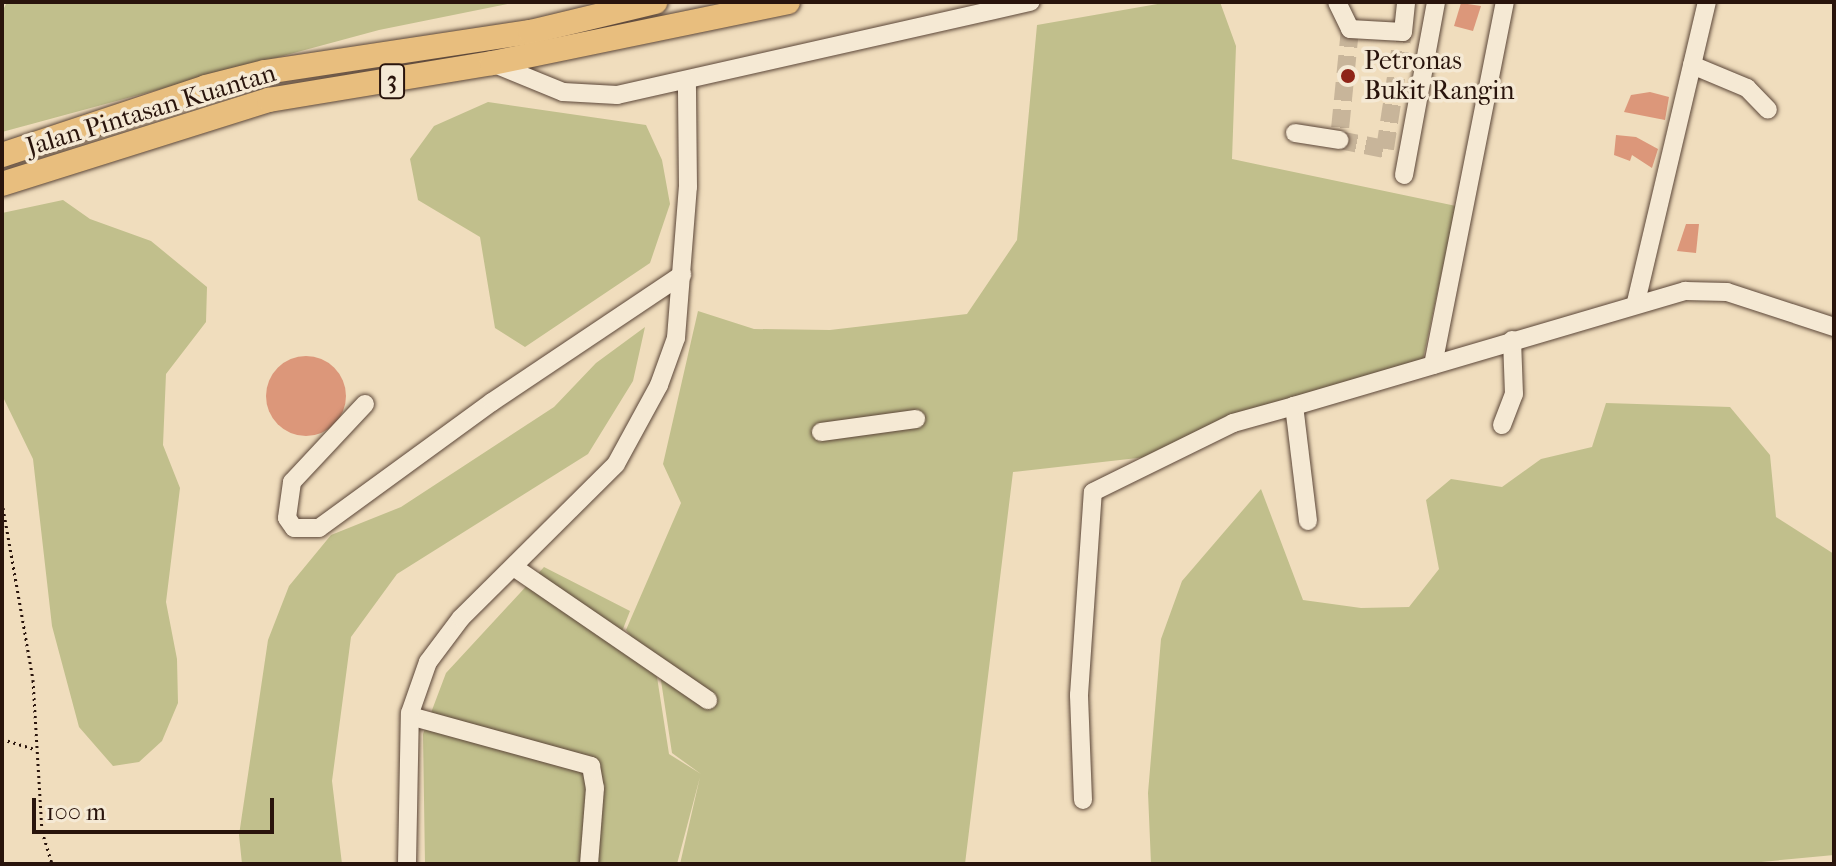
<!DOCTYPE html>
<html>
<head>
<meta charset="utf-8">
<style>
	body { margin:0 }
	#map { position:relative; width:1836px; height:866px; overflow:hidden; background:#f0ddbd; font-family:"IM FELL French Canon",serif }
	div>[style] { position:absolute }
	.green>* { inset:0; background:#c1bf8c }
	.building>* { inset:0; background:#dc977a }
	.round { border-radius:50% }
	.minor-tunnel>* { height:18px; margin-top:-9px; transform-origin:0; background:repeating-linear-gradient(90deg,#c8b59a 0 18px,transparent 0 27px) }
	.path>* { height:3px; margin-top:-1.5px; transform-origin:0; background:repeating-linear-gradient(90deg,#29140c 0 2px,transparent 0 6px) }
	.roads { filter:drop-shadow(0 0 2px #5b4638) drop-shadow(0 0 2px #5b4638) }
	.minor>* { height:18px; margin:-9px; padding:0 9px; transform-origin:9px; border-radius:9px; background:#f5e9d4 }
	.highway>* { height:24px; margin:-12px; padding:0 12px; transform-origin:12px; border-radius:12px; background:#e8be7e }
	.dots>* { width:22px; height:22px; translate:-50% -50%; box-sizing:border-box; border:4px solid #f5e9d4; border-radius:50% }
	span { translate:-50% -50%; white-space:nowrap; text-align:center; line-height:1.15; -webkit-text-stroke:7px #f5e9d4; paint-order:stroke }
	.shield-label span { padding:2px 6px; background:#f5e9d4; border:2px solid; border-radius:6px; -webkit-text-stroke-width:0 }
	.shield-label { font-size:24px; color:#29140c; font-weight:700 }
	.poi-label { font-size:26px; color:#29140c }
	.left { translate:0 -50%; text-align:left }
	.street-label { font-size:26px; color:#29140c }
	.frame { position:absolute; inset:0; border:4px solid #29140c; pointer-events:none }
	.scale { position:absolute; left:32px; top:798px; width:242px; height:36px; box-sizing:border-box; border:4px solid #29140c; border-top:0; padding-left:10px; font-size:24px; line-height:28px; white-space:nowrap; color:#29140c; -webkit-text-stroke:6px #f5e9d4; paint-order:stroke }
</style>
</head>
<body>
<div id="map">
	<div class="green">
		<i style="clip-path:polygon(7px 2px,518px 2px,379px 30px,2px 132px,2px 12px)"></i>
		<i style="clip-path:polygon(1169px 2px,1220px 2px,1236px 46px,1232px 159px,1456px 206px,1423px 359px,1173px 454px,1013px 472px,965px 864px,680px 864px,700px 777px,677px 864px,425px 864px,423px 734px,446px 673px,544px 567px,630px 611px,621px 634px,657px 677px,669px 754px,701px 774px,672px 753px,660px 674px,626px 630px,681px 503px,663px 464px,698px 311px,754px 329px,830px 330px,967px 314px,1017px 240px,1037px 25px)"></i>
		<i style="clip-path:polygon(488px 102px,646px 125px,662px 160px,670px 204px,650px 263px,525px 347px,495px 328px,480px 237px,418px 200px,410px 159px,434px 126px)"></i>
		<i style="clip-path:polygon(63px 200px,90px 219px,151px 241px,207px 287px,206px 322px,166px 374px,163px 445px,180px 488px,166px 602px,177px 659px,178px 703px,162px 741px,139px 762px,113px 766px,79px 727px,52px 626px,33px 459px,2px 395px,2px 213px)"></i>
		<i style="clip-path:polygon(645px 327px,633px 381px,588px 454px,397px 574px,351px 637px,332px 781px,342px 864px,242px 864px,239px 835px,268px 640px,289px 586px,331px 535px,401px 507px,554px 407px,596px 363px)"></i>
		<i style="clip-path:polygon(1606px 403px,1730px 407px,1770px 455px,1776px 517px,1834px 554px,1834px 855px,1740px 864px,1151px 864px,1148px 793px,1161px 639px,1182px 581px,1261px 489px,1303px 600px,1361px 608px,1409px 607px,1439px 569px,1426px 500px,1451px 479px,1502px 487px,1541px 459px,1592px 447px)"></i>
	</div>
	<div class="building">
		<i style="clip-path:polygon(1461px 3px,1481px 6px,1473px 31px,1454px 26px)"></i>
		<i style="clip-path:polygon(1650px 92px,1669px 97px,1665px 120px,1624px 112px,1631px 95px)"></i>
		<i style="clip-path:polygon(1616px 135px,1636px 137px,1658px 149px,1652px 168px,1632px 155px,1630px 161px,1614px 155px)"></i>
		<i style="clip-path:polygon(1686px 224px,1699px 224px,1696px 253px,1677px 251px)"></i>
		<i class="round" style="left:266px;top:356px;width:80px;height:80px"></i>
	</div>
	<div class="minor-tunnel">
		<i style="left:1350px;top:29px;width:112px;rotate:95.7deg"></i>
		<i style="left:1339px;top:140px;width:47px;rotate:11.1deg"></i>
		<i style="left:1385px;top:149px;width:118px;rotate:-81.3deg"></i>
	</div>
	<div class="path">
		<i style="left:2px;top:502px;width:181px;rotate:80.1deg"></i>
		<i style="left:33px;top:680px;width:151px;rotate:86.6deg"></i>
		<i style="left:42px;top:831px;width:34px;rotate:73deg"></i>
		<i style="left:2px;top:739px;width:34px;rotate:17deg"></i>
	</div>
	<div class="roads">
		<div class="minor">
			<i style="left:1337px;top:2px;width:30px;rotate:64deg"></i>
			<i style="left:1350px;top:29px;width:53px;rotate:3.2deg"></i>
			<i style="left:1403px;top:32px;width:30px;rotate:-84deg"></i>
			<i style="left:492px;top:63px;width:77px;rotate:22.2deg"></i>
			<i style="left:563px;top:92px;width:54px;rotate:3.2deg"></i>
			<i style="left:617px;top:95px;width:424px;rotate:-12.7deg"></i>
			<i style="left:1692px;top:65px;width:60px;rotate:22.7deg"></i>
			<i style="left:1747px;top:88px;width:30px;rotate:46deg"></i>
			<i style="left:1295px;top:133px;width:45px;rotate:9deg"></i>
			<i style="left:1404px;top:175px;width:176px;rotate:-79.5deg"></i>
			<i style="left:1636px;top:302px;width:308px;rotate:-76.7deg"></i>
			<i style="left:1433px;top:365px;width:370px;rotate:-78.8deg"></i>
			<i style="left:365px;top:404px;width:107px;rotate:133.1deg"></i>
			<i style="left:292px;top:482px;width:36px;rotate:98deg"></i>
			<i style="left:287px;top:518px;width:12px;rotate:55deg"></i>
			<i style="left:294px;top:528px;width:25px"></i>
			<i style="left:319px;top:528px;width:214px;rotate:-36.1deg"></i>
			<i style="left:492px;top:402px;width:229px;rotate:-33.8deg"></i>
			<i style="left:1502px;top:425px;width:33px;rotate:-69deg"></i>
			<i style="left:1514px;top:394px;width:54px;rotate:-92.1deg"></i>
			<i style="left:821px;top:432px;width:96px;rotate:-7.8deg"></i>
			<i style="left:1308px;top:521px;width:116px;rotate:-96.9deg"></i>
			<i style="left:1294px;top:406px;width:408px;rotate:-16.4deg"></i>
			<i style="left:1685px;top:291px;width:42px;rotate:1.4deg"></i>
			<i style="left:1727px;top:292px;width:113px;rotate:18.1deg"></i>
			<i style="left:515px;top:568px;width:234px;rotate:34.4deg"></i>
			<i style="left:410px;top:716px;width:188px;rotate:15.4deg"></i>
			<i style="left:591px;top:766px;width:22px;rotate:80deg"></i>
			<i style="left:595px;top:788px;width:76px;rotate:94.5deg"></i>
			<i style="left:1083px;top:800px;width:105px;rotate:-92.2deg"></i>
			<i style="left:1079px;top:695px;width:203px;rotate:-86.1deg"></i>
			<i style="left:1093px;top:492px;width:156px;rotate:-26.2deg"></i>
			<i style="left:1233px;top:423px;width:63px;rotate:-15.6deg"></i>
			<i style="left:407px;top:864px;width:151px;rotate:-88.9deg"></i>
			<i style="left:410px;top:713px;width:54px;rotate:-70.6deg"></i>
			<i style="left:428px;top:662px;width:55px;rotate:-53.1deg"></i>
			<i style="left:461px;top:618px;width:218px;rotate:-44.8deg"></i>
			<i style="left:616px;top:464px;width:90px;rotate:-61.4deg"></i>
			<i style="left:659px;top:385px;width:50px;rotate:-70.1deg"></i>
			<i style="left:676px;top:338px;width:151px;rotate:-85.5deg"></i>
			<i style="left:688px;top:187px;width:104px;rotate:-90.6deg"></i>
		</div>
		<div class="highway">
			<i style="left:2px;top:155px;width:215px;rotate:-18.4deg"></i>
			<i style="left:206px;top:87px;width:61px;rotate:-14.3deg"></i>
			<i style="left:265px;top:72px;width:268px;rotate:-8.6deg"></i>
			<i style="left:530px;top:32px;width:129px;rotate:-13.5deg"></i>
			<i style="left:2px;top:184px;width:280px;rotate:-17.5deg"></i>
			<i style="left:269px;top:100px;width:226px;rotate:-9.4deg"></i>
			<i style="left:492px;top:63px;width:302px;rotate:-11.6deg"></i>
		</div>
	</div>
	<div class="dots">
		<i style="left:1348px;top:76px;background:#8f2418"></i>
	</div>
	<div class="shield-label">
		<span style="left:392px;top:81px">3</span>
	</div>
	<div class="poi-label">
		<span class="left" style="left:1364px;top:76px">Petronas<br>Bukit Rangin</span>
	</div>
	<div class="street-label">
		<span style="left:151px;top:110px;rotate:-17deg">Jalan Pintasan Kuantan</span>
	</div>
	<div class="frame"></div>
	<div class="scale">100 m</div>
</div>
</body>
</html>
